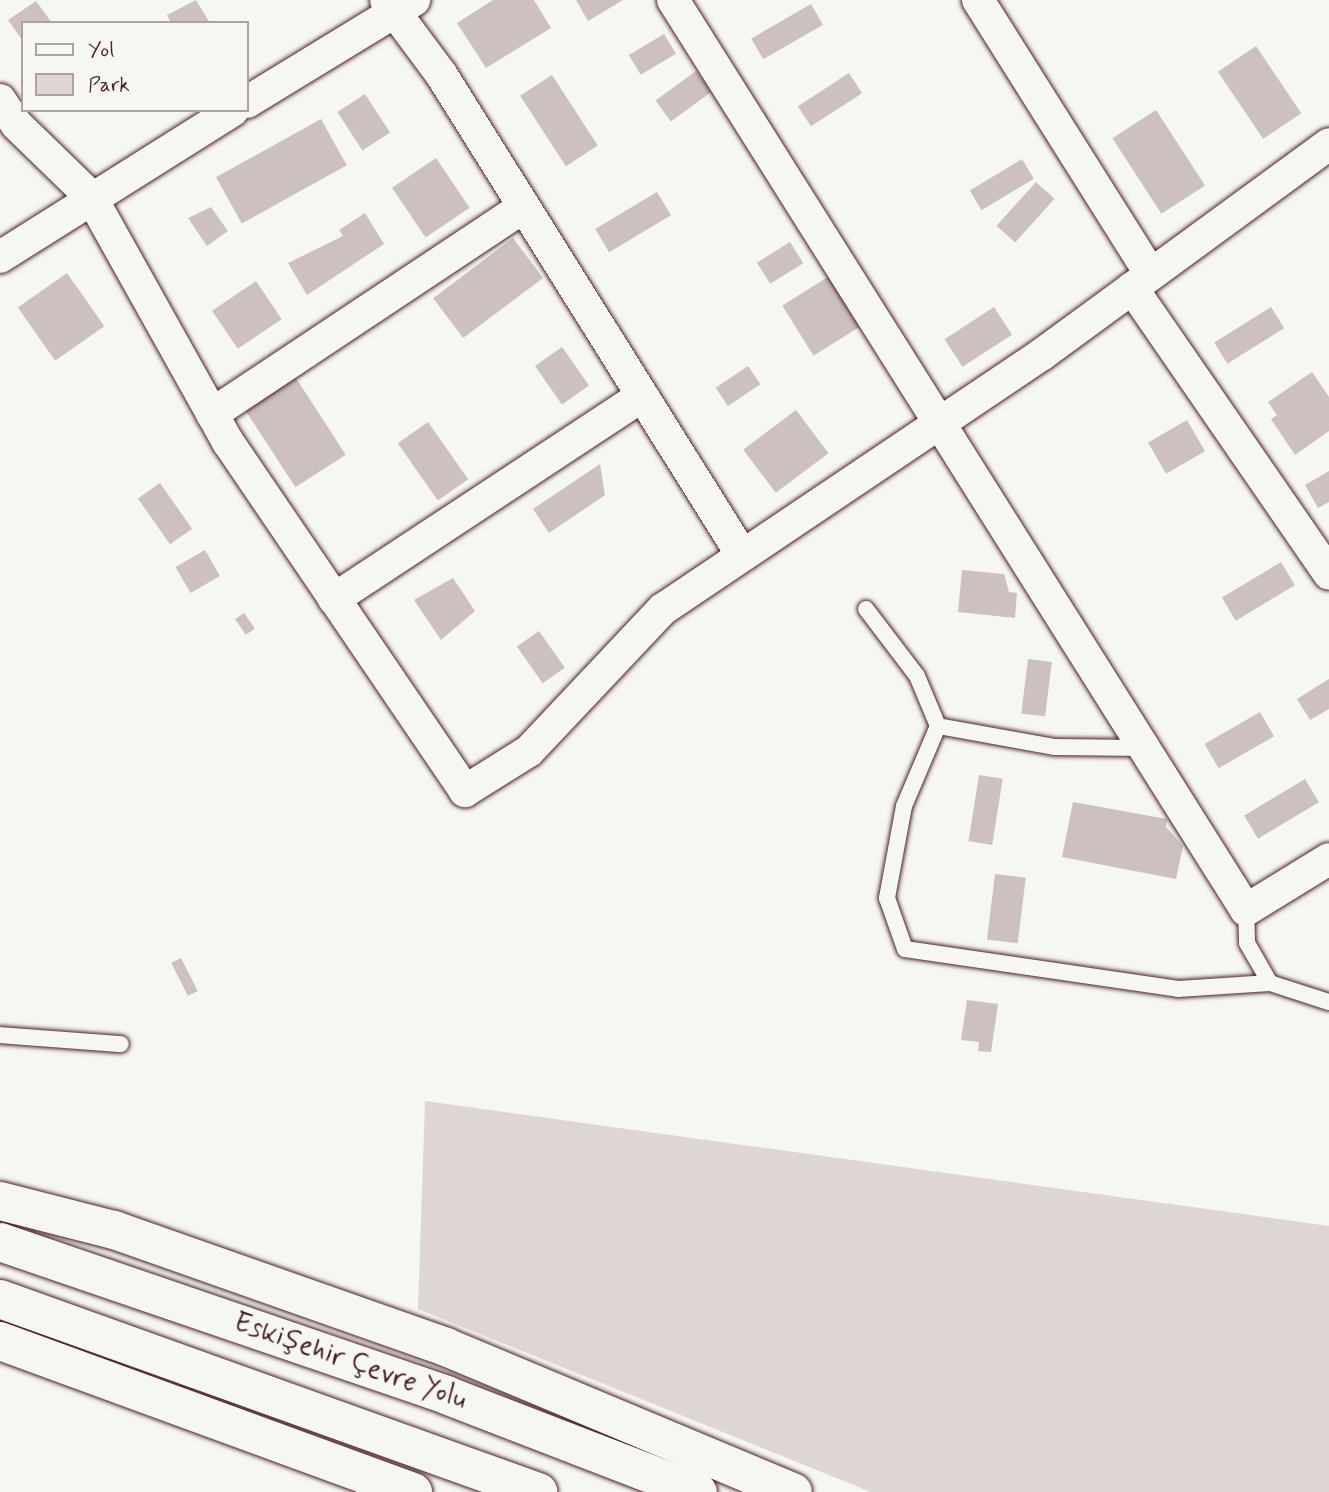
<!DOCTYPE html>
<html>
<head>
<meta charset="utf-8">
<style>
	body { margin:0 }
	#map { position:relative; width:1329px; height:1492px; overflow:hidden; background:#f6f6f2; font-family:Mynerve,sans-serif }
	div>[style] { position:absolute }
	.green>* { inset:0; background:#ddd6d5 }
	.building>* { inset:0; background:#ccc1c0; transform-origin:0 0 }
	.roads { filter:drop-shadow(0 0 2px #4a1f2b) drop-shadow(0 0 2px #4a1f2b) }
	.service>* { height:16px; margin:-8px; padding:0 8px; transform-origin:8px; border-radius:8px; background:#f6f6f2 }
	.minor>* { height:32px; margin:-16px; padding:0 16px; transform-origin:16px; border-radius:16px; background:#f6f6f2 }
	.trunk>* { height:38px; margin:-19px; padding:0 19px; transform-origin:19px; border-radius:19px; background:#f6f6f2 }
	span { translate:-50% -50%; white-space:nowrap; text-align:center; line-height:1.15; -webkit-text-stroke:5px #f6f6f2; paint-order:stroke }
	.street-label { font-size:28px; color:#4a1f2b }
	.legend { position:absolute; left:21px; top:21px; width:228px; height:91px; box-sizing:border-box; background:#f6f6f2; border:2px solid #b1a0a2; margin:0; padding:9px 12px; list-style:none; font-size:21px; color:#4a1f2b }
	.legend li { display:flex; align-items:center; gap:14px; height:35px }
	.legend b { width:35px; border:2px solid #b1a0a2 }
</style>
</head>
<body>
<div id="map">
	<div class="green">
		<i style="clip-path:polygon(425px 1101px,1329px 1226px,1329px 1492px,871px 1492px,418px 1309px)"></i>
	</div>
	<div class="building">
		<i style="clip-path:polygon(196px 0,210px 23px,171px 23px,167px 15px)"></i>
		<i style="clip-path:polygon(493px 0,534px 0,551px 28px,486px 68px,457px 23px)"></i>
		<i style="clip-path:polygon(576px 0,623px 0,588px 21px)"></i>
		<i style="clip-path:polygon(36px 1px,52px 23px,23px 23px,23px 41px,8px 20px)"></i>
		<i style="left:811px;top:4px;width:24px;height:69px;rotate:60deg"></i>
		<i style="left:664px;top:34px;width:23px;height:41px;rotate:59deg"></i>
		<i style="left:1256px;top:46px;width:81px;height:46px;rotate:56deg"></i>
		<i style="left:696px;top:71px;width:26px;height:50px;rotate:54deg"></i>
		<i style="left:849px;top:73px;width:24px;height:61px;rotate:57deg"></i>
		<i style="left:552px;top:75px;width:84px;height:38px;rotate:57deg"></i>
		<i style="left:365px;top:94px;width:46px;height:33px;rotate:57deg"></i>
		<i style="left:1156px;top:110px;width:90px;height:52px;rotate:57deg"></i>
		<i style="left:321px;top:119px;width:53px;height:120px;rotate:61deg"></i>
		<i style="left:436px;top:158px;width:60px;height:53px;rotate:56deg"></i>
		<i style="left:1022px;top:159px;width:23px;height:61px;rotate:59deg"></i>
		<i style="left:1036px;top:182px;width:25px;height:59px;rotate:42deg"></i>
		<i style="left:657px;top:192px;width:27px;height:72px;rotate:59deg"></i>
		<i style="clip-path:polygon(211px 207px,228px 231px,207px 246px,188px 218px)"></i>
		<i style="clip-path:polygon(365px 213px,384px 244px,307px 295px,288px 263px,343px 236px,339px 230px)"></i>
		<i style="left:513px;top:238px;width:50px;height:100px;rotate:53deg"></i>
		<i style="left:790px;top:242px;width:25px;height:39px;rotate:58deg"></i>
		<i style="left:67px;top:273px;width:65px;height:60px;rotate:55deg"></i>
		<i style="left:828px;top:277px;width:59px;height:54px;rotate:58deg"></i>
		<i style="left:256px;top:281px;width:46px;height:53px;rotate:56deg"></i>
		<i style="left:994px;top:307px;width:33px;height:59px;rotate:57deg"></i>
		<i style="left:1271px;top:307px;width:25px;height:67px;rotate:58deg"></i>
		<i style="left:562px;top:347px;width:47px;height:33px;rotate:55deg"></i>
		<i style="left:748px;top:366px;width:22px;height:39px;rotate:56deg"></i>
		<i style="clip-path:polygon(1312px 372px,1329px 397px,1329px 431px,1295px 455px,1271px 419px,1277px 415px,1268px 402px)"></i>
		<i style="left:294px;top:375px;width:95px;height:60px;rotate:57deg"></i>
		<i style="left:796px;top:410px;width:54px;height:66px;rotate:53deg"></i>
		<i style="left:1187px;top:420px;width:36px;height:45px;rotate:60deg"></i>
		<i style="left:428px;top:422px;width:70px;height:37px;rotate:55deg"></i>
		<i style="clip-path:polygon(600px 464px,605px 495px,549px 533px,533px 509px)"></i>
		<i style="clip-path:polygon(1329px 471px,1329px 502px,1318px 508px,1305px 485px)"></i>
		<i style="left:160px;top:483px;width:56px;height:27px;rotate:55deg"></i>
		<i style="left:205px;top:550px;width:30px;height:34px;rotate:60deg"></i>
		<i style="left:1281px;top:562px;width:27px;height:69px;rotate:59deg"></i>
		<i style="clip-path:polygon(962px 570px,1004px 574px,1009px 592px,1017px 593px,1015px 618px,958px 612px)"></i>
		<i style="clip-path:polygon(453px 578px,475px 611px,441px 640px,414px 600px)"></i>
		<i style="left:244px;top:613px;width:19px;height:11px;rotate:55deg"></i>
		<i style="left:539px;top:631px;width:45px;height:27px;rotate:55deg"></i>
		<i style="left:1028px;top:659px;width:24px;height:55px;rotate:7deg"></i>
		<i style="clip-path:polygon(1329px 679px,1329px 709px,1310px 720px,1297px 699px)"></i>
		<i style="left:1260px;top:712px;width:28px;height:64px;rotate:60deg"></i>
		<i style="left:979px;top:775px;width:24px;height:67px;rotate:9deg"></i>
		<i style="left:1305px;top:779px;width:27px;height:71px;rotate:59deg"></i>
		<i style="clip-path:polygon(1073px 802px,1167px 819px,1166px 827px,1183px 846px,1176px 879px,1062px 857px)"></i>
		<i style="left:995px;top:874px;width:31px;height:66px;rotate:7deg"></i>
		<i style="left:181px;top:958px;width:37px;height:11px;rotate:63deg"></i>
		<i style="clip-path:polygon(967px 1000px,998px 1004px,991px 1052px,978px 1051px,979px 1042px,961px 1040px)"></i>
	</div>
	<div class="roads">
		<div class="service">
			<i style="left:866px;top:609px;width:84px;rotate:52.7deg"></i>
			<i style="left:917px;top:676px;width:54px;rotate:67.2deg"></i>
			<i style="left:938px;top:726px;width:87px;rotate:113deg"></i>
			<i style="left:904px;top:806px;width:94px;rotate:100.5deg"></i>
			<i style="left:887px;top:898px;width:54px;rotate:70.6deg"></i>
			<i style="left:905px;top:949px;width:276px;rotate:8.3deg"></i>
			<i style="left:1178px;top:989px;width:92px;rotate:-3.7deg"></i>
			<i style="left:938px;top:726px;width:119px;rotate:10.2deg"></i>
			<i style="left:1055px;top:747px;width:90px;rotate:0.6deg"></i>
			<i style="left:1246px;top:910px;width:33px;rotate:88deg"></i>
			<i style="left:1247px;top:943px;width:46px;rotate:60.1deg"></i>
			<i style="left:1270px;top:983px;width:62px;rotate:17.9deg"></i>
			<i style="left:0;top:1035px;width:121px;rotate:4.3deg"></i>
		</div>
		<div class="minor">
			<i style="left:386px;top:0;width:92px;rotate:53.4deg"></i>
			<i style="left:441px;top:74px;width:567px;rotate:57.96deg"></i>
			<i style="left:673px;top:0;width:1075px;rotate:57.8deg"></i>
			<i style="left:1246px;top:910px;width:97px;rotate:-31.6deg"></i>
			<i style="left:978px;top:0;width:321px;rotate:57.8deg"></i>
			<i style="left:0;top:100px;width:30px;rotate:56deg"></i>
			<i style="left:17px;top:125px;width:103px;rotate:44.2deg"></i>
			<i style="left:91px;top:197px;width:281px;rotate:60.8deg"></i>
			<i style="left:228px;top:442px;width:422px;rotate:55.8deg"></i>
			<i style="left:465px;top:791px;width:75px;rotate:-32deg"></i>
			<i style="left:529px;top:751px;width:195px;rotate:-46.7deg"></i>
			<i style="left:663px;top:609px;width:455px;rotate:-33.9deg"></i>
			<i style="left:1041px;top:355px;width:357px;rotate:-36.2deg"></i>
			<i style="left:247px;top:102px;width:196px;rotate:-31.4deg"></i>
			<i style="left:0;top:257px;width:275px;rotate:-32.2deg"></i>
			<i style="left:1132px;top:288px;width:347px;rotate:55.4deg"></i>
			<i style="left:212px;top:414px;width:374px;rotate:-33.6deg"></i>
			<i style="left:334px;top:599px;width:369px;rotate:-33.4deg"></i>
		</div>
		<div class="trunk">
			<i style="left:0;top:1201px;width:118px;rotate:14.3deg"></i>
			<i style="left:114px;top:1230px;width:352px;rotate:19.4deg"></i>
			<i style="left:446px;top:1347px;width:376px;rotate:22.7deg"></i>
			<i style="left:0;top:1242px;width:472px;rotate:18.9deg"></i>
			<i style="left:446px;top:1395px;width:270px;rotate:21.1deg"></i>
			<i style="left:0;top:1299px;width:572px;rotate:19.73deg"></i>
			<i style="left:0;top:1341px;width:440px;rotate:20.1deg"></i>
		</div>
	</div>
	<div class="street-label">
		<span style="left:350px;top:1362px;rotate:19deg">Eskişehir Çevre Yolu</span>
	</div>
	<ul class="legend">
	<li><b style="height:9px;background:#f6f6f2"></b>Yol</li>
	<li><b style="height:19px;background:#ddd6d5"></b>Park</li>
	</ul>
</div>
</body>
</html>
